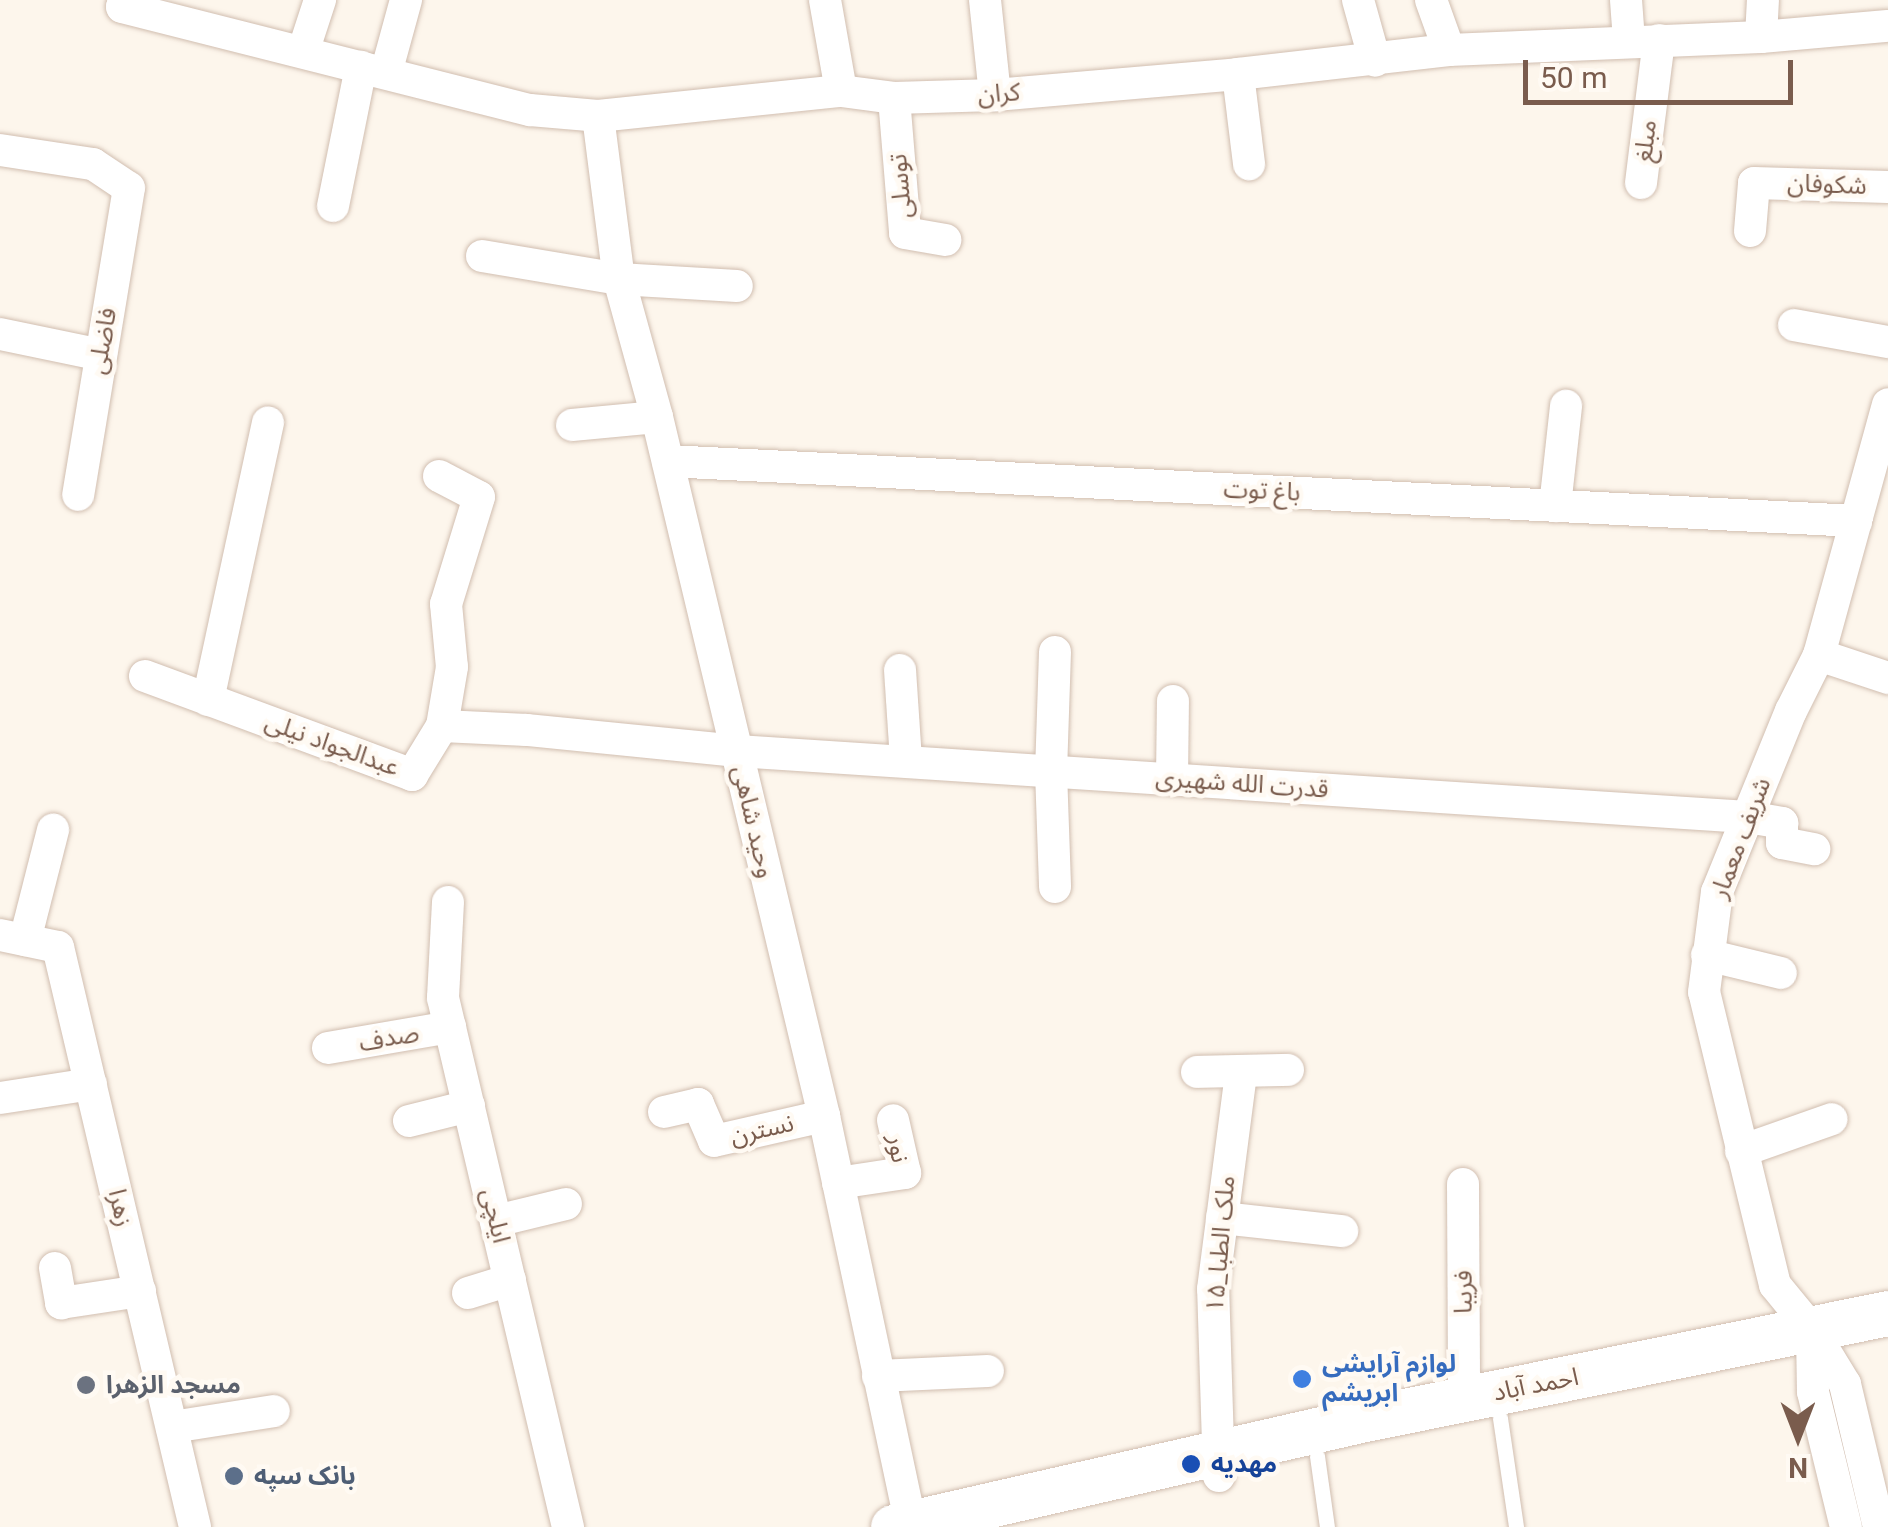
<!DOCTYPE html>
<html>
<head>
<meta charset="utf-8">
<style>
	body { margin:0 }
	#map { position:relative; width:1888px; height:1527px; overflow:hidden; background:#fdf6ec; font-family:Roboto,"Noto Sans Arabic",sans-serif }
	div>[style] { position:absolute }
	.roads { filter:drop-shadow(0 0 2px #d1beb0) drop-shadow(0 0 2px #d1beb0) }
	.service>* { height:15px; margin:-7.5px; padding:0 7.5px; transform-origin:7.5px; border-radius:7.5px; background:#fff }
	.minor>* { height:32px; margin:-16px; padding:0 16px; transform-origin:16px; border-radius:16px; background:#fff }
	.secondary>* { height:45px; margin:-22.5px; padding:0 22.5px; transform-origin:22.5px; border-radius:22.5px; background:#fff }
	.dots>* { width:28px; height:28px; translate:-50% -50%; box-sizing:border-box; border:5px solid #fffaf3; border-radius:50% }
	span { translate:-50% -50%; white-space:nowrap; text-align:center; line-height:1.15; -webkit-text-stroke:9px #fffaf3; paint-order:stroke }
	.street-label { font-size:25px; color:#7a5c4d }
	.shop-label { font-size:25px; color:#366cbe; font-weight:700 }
	.left { translate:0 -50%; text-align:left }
	.worship-label { font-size:25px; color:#5b616d; font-weight:700 }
	.transit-label { font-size:25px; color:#164399; font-weight:700 }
	.service-label { font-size:25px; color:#4e5e75; font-weight:700 }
	.north { position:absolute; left:1748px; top:1387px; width:100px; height:100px; -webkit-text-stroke:8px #fffaf3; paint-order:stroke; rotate:180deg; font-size:28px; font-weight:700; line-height:40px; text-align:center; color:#7a5c4d }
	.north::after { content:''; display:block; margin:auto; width:35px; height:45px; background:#7a5c4d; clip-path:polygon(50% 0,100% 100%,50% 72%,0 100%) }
	.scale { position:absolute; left:1523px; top:60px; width:270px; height:45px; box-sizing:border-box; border:5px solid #7a5c4d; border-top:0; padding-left:12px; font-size:30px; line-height:35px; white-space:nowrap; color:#7a5c4d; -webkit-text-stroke:8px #fffaf3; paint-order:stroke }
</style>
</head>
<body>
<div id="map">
	<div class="roads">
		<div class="service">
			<i style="left:1500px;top:1418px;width:110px;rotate:81.6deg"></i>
			<i style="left:1317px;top:1456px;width:72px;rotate:82deg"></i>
		</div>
		<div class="minor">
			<i style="left:124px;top:0;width:7px;rotate:106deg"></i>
			<i style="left:122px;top:7px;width:421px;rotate:14.2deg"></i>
			<i style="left:530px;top:110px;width:68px;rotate:5deg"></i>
			<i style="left:598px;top:116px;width:244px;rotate:-5.9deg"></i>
			<i style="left:841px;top:91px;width:53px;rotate:7.5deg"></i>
			<i style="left:894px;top:98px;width:101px;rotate:-1.7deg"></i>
			<i style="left:995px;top:95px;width:244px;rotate:-4.9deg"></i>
			<i style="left:1238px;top:74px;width:212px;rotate:-6.5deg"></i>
			<i style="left:1449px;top:50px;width:312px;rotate:-2.4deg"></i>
			<i style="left:1761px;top:37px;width:127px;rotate:-5deg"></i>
			<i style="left:825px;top:0;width:92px;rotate:80deg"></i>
			<i style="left:985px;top:0;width:96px;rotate:84deg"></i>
			<i style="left:1358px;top:0;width:63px;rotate:74.4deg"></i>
			<i style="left:1431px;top:0;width:53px;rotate:70.2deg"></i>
			<i style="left:1626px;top:0;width:41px;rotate:85.8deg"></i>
			<i style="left:1761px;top:37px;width:37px;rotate:-87deg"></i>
			<i style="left:303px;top:52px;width:55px;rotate:-71.9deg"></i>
			<i style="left:386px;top:73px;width:76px;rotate:-74.7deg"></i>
			<i style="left:1238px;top:74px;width:91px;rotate:83deg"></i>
			<i style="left:894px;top:98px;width:135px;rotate:85.3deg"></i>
			<i style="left:905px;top:233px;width:41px;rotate:9.9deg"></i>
			<i style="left:598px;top:116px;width:164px;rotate:82.7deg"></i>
			<i style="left:619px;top:279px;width:143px;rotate:74.6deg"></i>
			<i style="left:657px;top:417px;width:719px;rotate:76.56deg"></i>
			<i style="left:824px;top:1116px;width:420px;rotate:78deg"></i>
			<i style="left:0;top:150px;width:94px;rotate:8.6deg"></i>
			<i style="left:93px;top:164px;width:43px;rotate:33.7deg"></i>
			<i style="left:129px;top:188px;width:311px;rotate:99.4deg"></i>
			<i style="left:1641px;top:183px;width:144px;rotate:-82.8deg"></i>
			<i style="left:333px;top:206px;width:142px;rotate:-78.6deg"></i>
			<i style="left:1750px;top:231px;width:48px;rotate:-85.2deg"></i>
			<i style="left:1754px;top:183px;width:134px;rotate:1.7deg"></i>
			<i style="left:482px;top:256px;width:139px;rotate:9.5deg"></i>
			<i style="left:619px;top:279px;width:118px;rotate:3.4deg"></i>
			<i style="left:1794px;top:325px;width:96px;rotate:10.3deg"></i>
			<i style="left:0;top:334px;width:103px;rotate:11.7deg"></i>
			<i style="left:572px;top:425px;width:85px;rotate:-5.4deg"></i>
			<i style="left:668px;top:461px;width:1190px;rotate:2.89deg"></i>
			<i style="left:439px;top:476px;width:45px;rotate:27.7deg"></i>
			<i style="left:479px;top:497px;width:112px;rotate:107.1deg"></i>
			<i style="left:446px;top:604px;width:63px;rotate:84.6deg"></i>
			<i style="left:452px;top:667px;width:60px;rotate:99.6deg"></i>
			<i style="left:1555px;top:506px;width:101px;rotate:-83.7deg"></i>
			<i style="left:1055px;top:652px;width:119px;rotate:91.9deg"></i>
			<i style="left:1051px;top:771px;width:116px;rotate:88deg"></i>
			<i style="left:1819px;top:655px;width:73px;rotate:18.4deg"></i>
			<i style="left:900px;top:670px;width:91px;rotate:86.2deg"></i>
			<i style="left:145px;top:676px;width:285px;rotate:20.3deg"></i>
			<i style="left:412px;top:775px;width:57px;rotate:-58.5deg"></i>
			<i style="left:442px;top:726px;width:85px;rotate:2.7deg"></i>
			<i style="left:527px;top:730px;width:211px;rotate:5.7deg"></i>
			<i style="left:737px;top:751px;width:1013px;rotate:3.74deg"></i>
			<i style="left:1748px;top:817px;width:35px;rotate:10deg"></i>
			<i style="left:1782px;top:823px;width:20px;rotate:90deg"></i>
			<i style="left:1782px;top:843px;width:33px;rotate:11deg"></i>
			<i style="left:208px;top:700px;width:284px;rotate:-77.8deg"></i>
			<i style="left:1172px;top:779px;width:78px;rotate:-89.3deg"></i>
			<i style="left:448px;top:902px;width:96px;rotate:93deg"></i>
			<i style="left:443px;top:998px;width:544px;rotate:76.71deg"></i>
			<i style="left:0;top:935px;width:59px;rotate:11.7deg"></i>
			<i style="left:58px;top:947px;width:596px;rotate:76.71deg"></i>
			<i style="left:25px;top:940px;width:114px;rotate:-75.7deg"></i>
			<i style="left:1707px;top:955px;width:76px;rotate:13.7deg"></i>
			<i style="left:328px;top:1048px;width:124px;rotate:-9.8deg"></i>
			<i style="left:1197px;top:1072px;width:91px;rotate:-1.3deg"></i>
			<i style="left:0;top:1098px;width:92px;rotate:-8.7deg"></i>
			<i style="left:664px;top:1112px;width:35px;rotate:-13deg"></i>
			<i style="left:698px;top:1104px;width:40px;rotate:66.6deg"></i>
			<i style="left:714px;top:1141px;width:113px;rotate:-12.8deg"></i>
			<i style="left:409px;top:1121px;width:62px;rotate:-14deg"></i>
			<i style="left:1741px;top:1151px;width:96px;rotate:-19.4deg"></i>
			<i style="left:838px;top:1183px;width:68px;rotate:-8.5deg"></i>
			<i style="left:905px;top:1173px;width:54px;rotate:-102.8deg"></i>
			<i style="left:1463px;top:1184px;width:215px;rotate:89.7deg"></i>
			<i style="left:1222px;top:1218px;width:121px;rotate:6.2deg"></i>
			<i style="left:496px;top:1221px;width:72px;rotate:-13.7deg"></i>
			<i style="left:55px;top:1268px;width:36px;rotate:80deg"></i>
			<i style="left:61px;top:1303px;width:80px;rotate:-8.6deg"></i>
			<i style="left:468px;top:1293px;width:44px;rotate:-17.2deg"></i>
			<i style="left:1812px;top:1330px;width:62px;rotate:89.1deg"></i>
			<i style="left:1813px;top:1392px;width:139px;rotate:76.3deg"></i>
			<i style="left:878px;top:1376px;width:110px;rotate:-2.6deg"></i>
			<i style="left:172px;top:1427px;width:103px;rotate:-8.9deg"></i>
			<i style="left:1219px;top:1476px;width:187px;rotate:-91.8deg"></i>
			<i style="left:1213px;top:1289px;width:218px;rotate:-82.6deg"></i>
			<i style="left:1879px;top:1527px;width:147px;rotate:-103.4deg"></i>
			<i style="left:1845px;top:1384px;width:63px;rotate:-121.4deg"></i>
			<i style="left:1812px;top:1330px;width:58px;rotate:-129.4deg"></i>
			<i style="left:1775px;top:1285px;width:301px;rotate:-103.6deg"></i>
			<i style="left:1704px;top:992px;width:101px;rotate:-82.6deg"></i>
			<i style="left:1717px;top:892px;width:196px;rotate:-67.8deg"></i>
			<i style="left:1791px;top:711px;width:63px;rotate:-63.4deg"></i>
			<i style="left:1819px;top:655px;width:260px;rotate:-74.6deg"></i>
		</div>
		<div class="secondary">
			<i style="left:893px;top:1527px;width:489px;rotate:-12.9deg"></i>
			<i style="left:1370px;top:1418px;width:529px;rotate:-11.46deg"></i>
		</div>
	</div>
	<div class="dots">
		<i style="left:1302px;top:1379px;background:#3f7fe0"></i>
		<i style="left:86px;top:1385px;background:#6b7280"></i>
		<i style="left:1191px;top:1464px;background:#1a4fb4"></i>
		<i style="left:234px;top:1476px;background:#5c6f8a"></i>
	</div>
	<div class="street-label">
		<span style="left:999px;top:94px;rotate:-4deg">کران</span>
		<span style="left:1646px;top:141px;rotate:-83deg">مبلغ</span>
		<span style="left:1827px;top:185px;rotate:2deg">شکوفان</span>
		<span style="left:901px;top:186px;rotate:-95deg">توسلی</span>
		<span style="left:103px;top:341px;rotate:-80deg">فاضلی</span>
		<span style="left:1262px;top:491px;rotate:3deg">باغ توت</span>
		<span style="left:332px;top:745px;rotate:20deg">عبدالجواد نیلی</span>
		<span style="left:1242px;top:784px;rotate:4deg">قدرت الله شهیری</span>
		<span style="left:753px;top:822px;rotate:77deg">وحید شاهی</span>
		<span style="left:1741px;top:838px;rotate:-69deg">شریف معمار</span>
		<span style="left:389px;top:1038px;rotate:-10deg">صدف</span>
		<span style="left:762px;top:1130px;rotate:-13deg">نسترن</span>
		<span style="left:898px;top:1149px;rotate:82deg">نور</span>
		<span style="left:120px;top:1208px;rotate:77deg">زهرا</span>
		<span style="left:495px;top:1216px;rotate:77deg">ایلچی</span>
		<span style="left:1221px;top:1244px;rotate:-85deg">۱۵_ملک الطبا</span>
		<span style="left:1464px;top:1292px;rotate:-90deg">فریبا</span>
		<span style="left:1536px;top:1385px;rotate:-11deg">احمد آباد</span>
	</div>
	<div class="shop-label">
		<span class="left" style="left:1322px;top:1379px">لوازم آرایشی<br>ابریشم</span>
	</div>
	<div class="worship-label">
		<span class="left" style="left:106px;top:1385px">مسجد الزهرا</span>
	</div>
	<div class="transit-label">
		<span class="left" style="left:1211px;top:1464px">مهدیه</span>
	</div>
	<div class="service-label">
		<span class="left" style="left:254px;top:1476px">بانک سپه</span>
	</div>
	<div class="north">N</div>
	<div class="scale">50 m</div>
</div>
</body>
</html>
